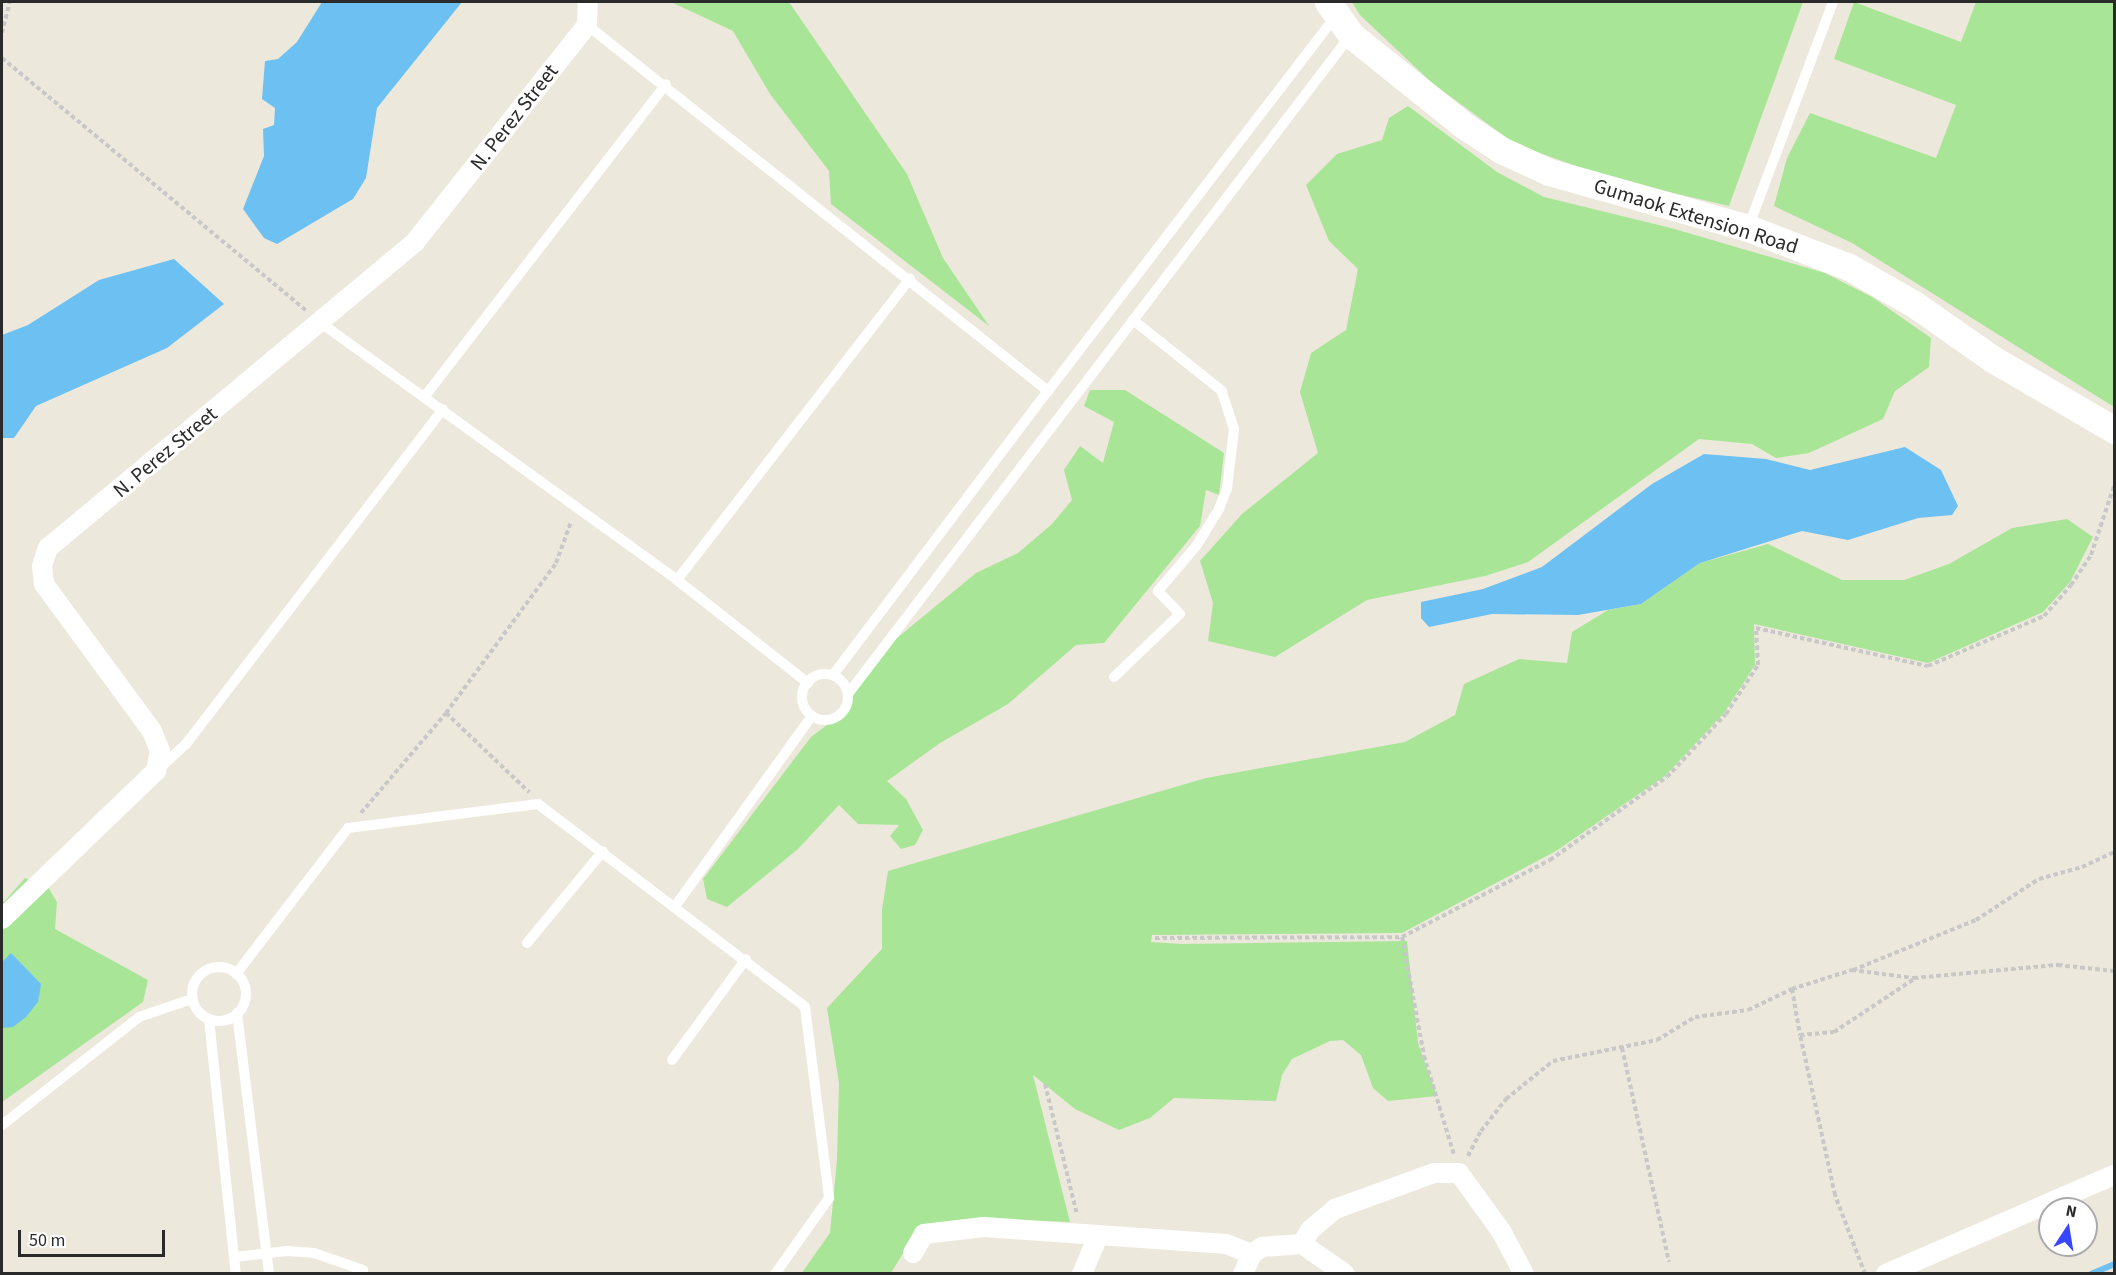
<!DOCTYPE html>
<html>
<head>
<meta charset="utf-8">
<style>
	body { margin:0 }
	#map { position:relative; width:2116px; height:1275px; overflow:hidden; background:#ede8dc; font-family:"Source Sans 3",sans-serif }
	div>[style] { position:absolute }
	.green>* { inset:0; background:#a9e597 }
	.water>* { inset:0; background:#6cc0f2 }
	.stream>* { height:6px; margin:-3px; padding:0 3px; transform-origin:3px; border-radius:3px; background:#6cc0f2 }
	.path>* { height:4px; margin-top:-2px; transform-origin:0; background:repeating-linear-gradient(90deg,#c8c8c8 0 4.5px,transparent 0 7.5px) }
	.lane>* { height:10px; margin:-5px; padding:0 5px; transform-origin:5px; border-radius:5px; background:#fff }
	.lane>.ring { margin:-5px; padding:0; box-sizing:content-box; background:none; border:10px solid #fff; border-radius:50% }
	.street>* { height:20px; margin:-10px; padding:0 10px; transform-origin:10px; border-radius:10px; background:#fff }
	.secondary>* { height:27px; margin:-13.5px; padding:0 13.5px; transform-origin:13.5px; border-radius:13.5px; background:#fff }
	span { translate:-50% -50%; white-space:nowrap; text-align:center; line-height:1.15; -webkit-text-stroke:6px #fff; paint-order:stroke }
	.street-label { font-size:21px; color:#2a2a2a }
	.frame { position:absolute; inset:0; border:3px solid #2a2a2a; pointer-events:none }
	.north { position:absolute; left:2038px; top:1197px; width:60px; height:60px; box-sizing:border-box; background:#fff; border:2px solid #aaa; border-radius:50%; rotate:12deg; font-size:16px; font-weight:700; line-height:24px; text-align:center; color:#2a2a2a }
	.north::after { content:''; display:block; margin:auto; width:21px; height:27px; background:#3746ff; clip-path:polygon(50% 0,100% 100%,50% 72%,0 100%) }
	.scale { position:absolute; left:18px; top:1230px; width:147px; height:27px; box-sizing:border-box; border:3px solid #2a2a2a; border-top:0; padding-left:8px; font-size:18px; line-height:21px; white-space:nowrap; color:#2a2a2a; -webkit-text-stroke:4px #fff; paint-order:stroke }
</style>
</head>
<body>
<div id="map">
	<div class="green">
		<i style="clip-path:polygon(671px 2px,789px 2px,907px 174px,943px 258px,989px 326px,831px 204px,829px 171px,770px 94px,733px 31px)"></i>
		<i style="clip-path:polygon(1352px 2px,1803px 2px,1729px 206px,1609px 178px,1515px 144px,1432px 83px,1360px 15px)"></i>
		<i style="clip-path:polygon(1854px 2px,1961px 42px,1976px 2px,2114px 2px,2114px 407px,1852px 243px,1774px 206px,1787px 158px,1810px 113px,1936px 158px,1956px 105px,1834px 59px)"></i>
		<i style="clip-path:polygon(1408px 106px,1497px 172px,1544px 197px,1671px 228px,1825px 273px,1872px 297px,1931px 338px,1929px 367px,1895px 391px,1883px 419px,1809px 453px,1776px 458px,1752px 444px,1699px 439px,1528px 562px,1485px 576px,1367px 600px,1275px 657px,1208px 641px,1213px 603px,1200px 561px,1242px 514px,1318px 453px,1300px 392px,1311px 353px,1346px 330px,1358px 269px,1329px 241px,1306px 185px,1337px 154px,1382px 140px,1389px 118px)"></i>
		<i style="clip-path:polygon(1090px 390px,1125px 390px,1224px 453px,1219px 495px,1206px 490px,1200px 526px,1104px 643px,1076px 645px,1008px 704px,940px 743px,887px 781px,906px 799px,923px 830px,915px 845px,901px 849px,890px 836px,899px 825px,858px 824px,839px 805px,798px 849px,727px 907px,707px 899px,703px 879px,811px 737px,839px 716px,880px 652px,976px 573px,1018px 553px,1052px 524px,1072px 500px,1064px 470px,1080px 446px,1103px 463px,1114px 422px,1084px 406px)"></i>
		<i style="clip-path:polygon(2067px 519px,2093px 537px,2070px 582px,2043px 612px,1928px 663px,1754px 624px,1755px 665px,1724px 713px,1665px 776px,1556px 851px,1402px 933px,1152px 935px,1151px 942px,1182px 944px,1407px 941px,1418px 1043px,1437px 1096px,1388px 1101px,1373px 1088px,1361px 1055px,1343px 1040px,1330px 1041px,1292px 1059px,1282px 1075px,1276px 1101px,1174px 1098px,1150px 1118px,1119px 1130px,1075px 1109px,1033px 1075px,1070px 1222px,984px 1219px,919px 1227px,891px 1273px,801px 1274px,830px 1233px,837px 1160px,839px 1083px,827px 1008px,882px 949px,882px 910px,888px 871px,1206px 778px,1405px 742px,1455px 715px,1464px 684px,1519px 659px,1567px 663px,1572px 632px,1608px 610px,1641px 604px,1700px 563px,1768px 544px,1842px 580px,1904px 580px,1949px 564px,2012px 528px)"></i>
		<i style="clip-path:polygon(25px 878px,48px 887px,57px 902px,55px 929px,148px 980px,143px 1002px,2px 1102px,2px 900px,4px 902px)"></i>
	</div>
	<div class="water">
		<i style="clip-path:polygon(322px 2px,462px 2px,377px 108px,366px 178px,353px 199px,277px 244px,264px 238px,243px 209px,264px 156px,263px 129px,274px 125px,275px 108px,262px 99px,265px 61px,278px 59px,297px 42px)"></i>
		<i style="clip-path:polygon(174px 259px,224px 304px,167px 348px,36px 406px,14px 438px,2px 438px,2px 335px,28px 325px,99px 280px)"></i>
		<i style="clip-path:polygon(1905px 447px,1941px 470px,1958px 506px,1952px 515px,1918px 518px,1848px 540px,1802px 531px,1700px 563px,1641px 604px,1578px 615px,1492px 614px,1429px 627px,1421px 618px,1421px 602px,1483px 589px,1542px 567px,1652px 484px,1704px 454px,1766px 459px,1810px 470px)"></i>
		<i style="clip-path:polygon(11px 953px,41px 984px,38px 1002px,26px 1017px,13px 1027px,2px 1028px,2px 962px)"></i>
	</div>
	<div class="stream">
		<i style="left:2091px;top:1274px;width:25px;rotate:-23deg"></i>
	</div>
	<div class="path">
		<i style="left:2px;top:33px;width:32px;rotate:-76deg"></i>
		<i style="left:2px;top:58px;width:396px;rotate:39.7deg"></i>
		<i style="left:446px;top:713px;width:115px;rotate:43.6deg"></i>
		<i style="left:361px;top:813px;width:131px;rotate:-49.6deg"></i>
		<i style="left:446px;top:713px;width:186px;rotate:-53.7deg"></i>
		<i style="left:556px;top:563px;width:44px;rotate:-69.9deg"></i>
		<i style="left:1402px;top:937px;width:167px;rotate:-27.5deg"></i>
		<i style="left:1550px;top:860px;width:143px;rotate:-35.4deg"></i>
		<i style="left:1667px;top:777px;width:86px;rotate:-46.9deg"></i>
		<i style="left:1726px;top:714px;width:59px;rotate:-56.9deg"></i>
		<i style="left:1758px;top:665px;width:37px;rotate:-93deg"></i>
		<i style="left:1756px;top:628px;width:176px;rotate:12.5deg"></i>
		<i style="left:1928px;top:666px;width:126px;rotate:-23.3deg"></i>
		<i style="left:2044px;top:616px;width:41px;rotate:-48.9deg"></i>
		<i style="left:2071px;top:585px;width:36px;rotate:-56deg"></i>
		<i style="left:2091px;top:555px;width:73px;rotate:-71.6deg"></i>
		<i style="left:1155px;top:938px;width:247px;rotate:-0.2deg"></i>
		<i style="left:1402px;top:937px;width:121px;rotate:79.5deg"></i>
		<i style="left:1424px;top:1056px;width:103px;rotate:73.1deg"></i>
		<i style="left:1853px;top:970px;width:133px;rotate:-22.1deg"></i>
		<i style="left:1976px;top:920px;width:75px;rotate:-33.1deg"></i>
		<i style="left:2039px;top:879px;width:45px;rotate:-15.6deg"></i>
		<i style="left:2082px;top:867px;width:35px;rotate:-25deg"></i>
		<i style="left:1792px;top:989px;width:47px;rotate:80.1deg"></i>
		<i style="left:1622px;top:1048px;width:219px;rotate:77.6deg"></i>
		<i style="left:1045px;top:1084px;width:134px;rotate:76.2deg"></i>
		<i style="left:1468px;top:1156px;width:28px;rotate:-63deg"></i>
		<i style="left:1481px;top:1131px;width:41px;rotate:-52deg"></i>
		<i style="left:1506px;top:1099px;width:60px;rotate:-39deg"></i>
		<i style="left:1553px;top:1061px;width:106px;rotate:-11.4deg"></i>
		<i style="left:1657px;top:1040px;width:44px;rotate:-31.2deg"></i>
		<i style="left:1695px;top:1017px;width:53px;rotate:-7.5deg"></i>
		<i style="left:1748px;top:1010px;width:49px;rotate:-25.5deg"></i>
		<i style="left:1792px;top:989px;width:63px;rotate:-17.6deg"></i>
		<i style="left:1852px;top:970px;width:63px;rotate:7.4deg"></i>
		<i style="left:1914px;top:978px;width:145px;rotate:-5.2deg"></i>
		<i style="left:2058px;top:965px;width:56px;rotate:6.1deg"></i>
		<i style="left:1865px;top:1274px;width:85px;rotate:-110.8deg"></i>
		<i style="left:1835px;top:1195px;width:164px;rotate:-102.3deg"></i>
		<i style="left:1800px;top:1035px;width:34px;rotate:-5deg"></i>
		<i style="left:1834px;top:1032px;width:96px;rotate:-33.5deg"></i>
	</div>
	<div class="lane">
		<i style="left:587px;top:25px;width:589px;rotate:38.45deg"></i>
		<i style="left:1048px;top:391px;width:473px;rotate:-52.5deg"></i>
		<i style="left:1748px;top:228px;width:241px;rotate:-69.4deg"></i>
		<i style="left:321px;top:323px;width:439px;rotate:35.8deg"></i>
		<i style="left:677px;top:580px;width:167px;rotate:38.2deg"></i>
		<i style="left:425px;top:396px;width:394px;rotate:-52.3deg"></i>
		<i style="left:677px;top:580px;width:381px;rotate:-52.3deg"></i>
		<i class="ring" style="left:802px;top:674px;width:36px;height:36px"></i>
		<i style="left:833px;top:675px;width:356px;rotate:-52.9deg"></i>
		<i style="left:1114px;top:677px;width:91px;rotate:-43.7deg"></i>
		<i style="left:1180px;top:614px;width:32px;rotate:-134deg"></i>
		<i style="left:1158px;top:591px;width:60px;rotate:-49.7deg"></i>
		<i style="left:1197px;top:545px;width:42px;rotate:-58.6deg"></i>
		<i style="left:1219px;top:509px;width:22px;rotate:-69deg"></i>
		<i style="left:1227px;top:488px;width:59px;rotate:-83.2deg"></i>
		<i style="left:1234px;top:429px;width:40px;rotate:-108deg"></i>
		<i style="left:1222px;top:391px;width:114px;rotate:-141.4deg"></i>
		<i style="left:848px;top:694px;width:828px;rotate:-52.66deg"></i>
		<i style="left:159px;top:769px;width:37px;rotate:-43deg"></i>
		<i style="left:186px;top:744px;width:422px;rotate:-52.5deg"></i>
		<i style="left:676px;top:905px;width:233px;rotate:-54.3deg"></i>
		<i style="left:527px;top:943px;width:119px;rotate:-50.4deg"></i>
		<i class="ring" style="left:192px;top:967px;width:44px;height:44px"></i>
		<i style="left:236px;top:974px;width:184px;rotate:-52.5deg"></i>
		<i style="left:348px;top:828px;width:192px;rotate:-7.2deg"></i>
		<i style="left:538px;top:804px;width:335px;rotate:37.2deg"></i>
		<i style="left:805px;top:1007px;width:193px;rotate:82.8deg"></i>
		<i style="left:829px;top:1198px;width:93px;rotate:125.4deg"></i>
		<i style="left:237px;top:1013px;width:263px;rotate:83deg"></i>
		<i style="left:209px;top:1019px;width:256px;rotate:84deg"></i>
		<i style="left:672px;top:1060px;width:125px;rotate:-53.8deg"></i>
		<i style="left:2px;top:1125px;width:174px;rotate:-38.2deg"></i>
		<i style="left:139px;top:1017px;width:56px;rotate:-18.8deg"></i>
		<i style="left:235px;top:1257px;width:52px;rotate:-6.6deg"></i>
		<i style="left:287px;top:1251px;width:27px;rotate:4deg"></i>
		<i style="left:314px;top:1253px;width:52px;rotate:19.1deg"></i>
	</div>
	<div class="street">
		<i style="left:2px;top:919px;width:214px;rotate:-43.9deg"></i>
		<i style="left:156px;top:771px;width:20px;rotate:-79deg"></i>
		<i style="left:160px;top:751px;width:22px;rotate:-112deg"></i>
		<i style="left:152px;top:731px;width:182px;rotate:-126.3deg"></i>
		<i style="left:44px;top:584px;width:18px;rotate:-96deg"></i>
		<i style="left:42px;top:566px;width:19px;rotate:-72deg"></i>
		<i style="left:48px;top:548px;width:478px;rotate:-39.8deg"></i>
		<i style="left:415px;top:242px;width:277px;rotate:-51.6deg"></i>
		<i style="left:587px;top:25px;width:23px;rotate:-88deg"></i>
		<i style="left:1302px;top:1244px;width:52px;rotate:34.9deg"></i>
		<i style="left:913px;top:1253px;width:22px;rotate:-60deg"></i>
		<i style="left:924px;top:1234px;width:60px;rotate:-6.7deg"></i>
		<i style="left:984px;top:1227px;width:243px;rotate:4deg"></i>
		<i style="left:1226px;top:1244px;width:28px;rotate:21deg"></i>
		<i style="left:1082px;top:1274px;width:39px;rotate:-67deg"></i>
		<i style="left:1243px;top:1274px;width:22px;rotate:-66deg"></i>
		<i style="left:1252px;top:1254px;width:12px;rotate:-35deg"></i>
		<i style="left:1262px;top:1247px;width:40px;rotate:-4.3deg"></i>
		<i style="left:1302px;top:1244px;width:16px;rotate:-60deg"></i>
		<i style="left:1310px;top:1230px;width:33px;rotate:-40deg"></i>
		<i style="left:1335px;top:1209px;width:105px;rotate:-20deg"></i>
		<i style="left:1434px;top:1173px;width:25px"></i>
		<i style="left:1459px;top:1173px;width:72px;rotate:54.1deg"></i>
		<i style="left:1501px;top:1231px;width:49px;rotate:61.9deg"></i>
		<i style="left:1886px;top:1274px;width:249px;rotate:-23.5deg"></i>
	</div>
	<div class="secondary">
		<i style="left:1328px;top:2px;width:40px;rotate:55.1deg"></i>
		<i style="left:1351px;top:35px;width:147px;rotate:38.7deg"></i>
		<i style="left:1466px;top:127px;width:42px;rotate:33.3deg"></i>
		<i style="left:1501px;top:150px;width:53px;rotate:24.6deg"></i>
		<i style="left:1549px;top:172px;width:207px;rotate:15.7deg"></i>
		<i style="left:1748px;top:228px;width:108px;rotate:21.1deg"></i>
		<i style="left:1849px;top:267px;width:75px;rotate:29.6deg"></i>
		<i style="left:1914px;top:304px;width:94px;rotate:35deg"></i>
		<i style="left:1991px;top:358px;width:143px;rotate:30.3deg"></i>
	</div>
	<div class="street-label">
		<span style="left:514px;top:117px;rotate:-52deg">N. Perez Street</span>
		<span style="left:1696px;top:216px;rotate:17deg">Gumaok Extension Road</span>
		<span style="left:165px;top:452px;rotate:-40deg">N. Perez Street</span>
	</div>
	<div class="frame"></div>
	<div class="north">N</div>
	<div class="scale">50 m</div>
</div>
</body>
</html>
